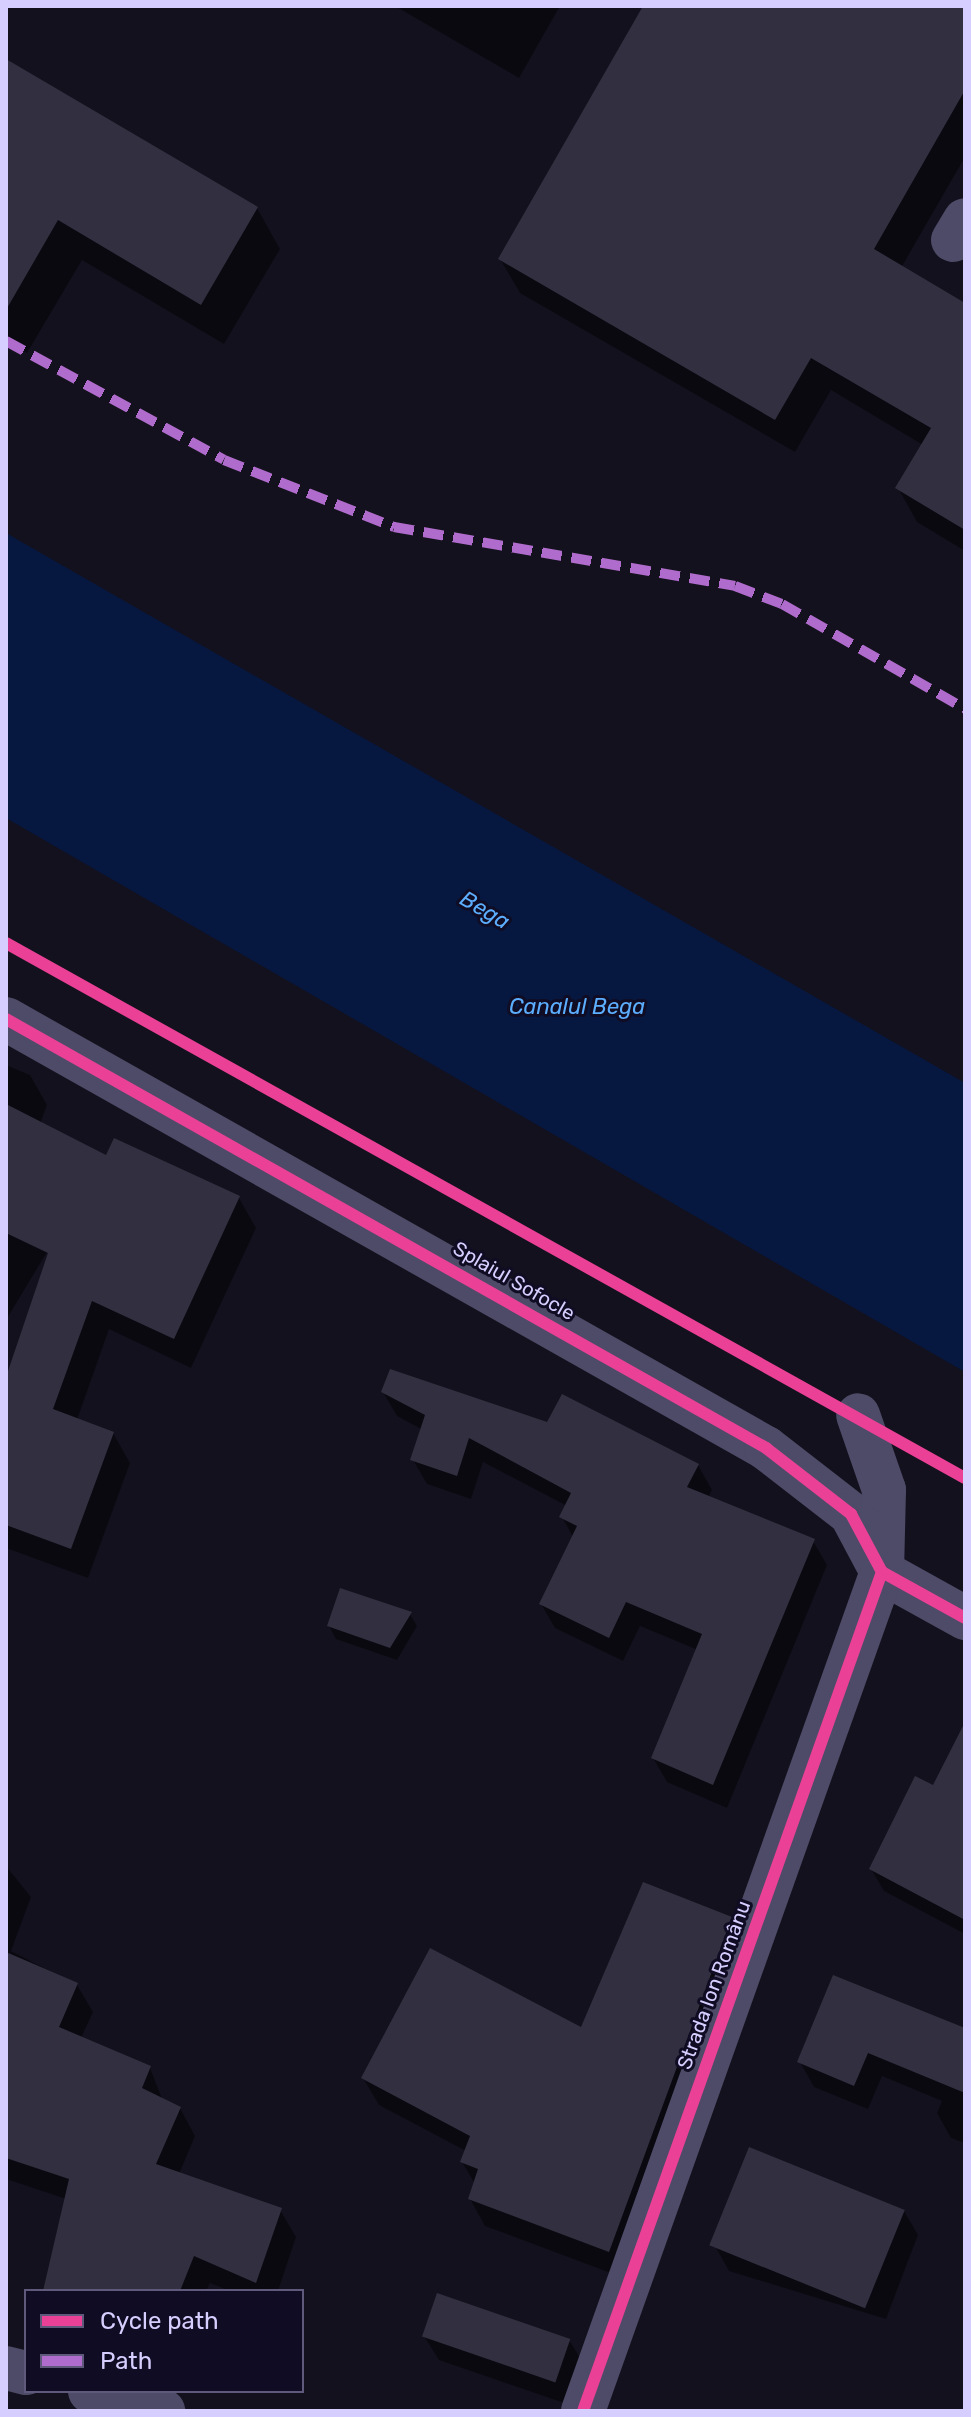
<!DOCTYPE html>
<html>
<head>
<meta charset="utf-8">
<style>
	body { margin:0 }
	#map { position:relative; width:971px; height:2417px; overflow:hidden; background:#14111e; font-family:Rubik,sans-serif }
	div>[style] { position:absolute }
	.water>* { inset:0; background:#061840 }
	.shadow>* { inset:0; background:#0007 }
	.building>* { inset:0; background:#322f40; transform-origin:0 0 }
	.minor>* { height:44px; margin:-22px; padding:0 22px; transform-origin:22px; border-radius:22px; background:#4d4b67 }
	.quiet>* { height:10px; margin-top:-5px; transform-origin:0; background:repeating-linear-gradient(90deg,#b06ccc 0 20px,transparent 0 30px) }
	.cycleway>* { height:12px; margin:-6px; padding:0 6px; transform-origin:6px; border-radius:6px; background:#ea4096 }
	span { translate:-50% -50%; white-space:nowrap; text-align:center; line-height:1.15; -webkit-text-stroke:6px #100c23; paint-order:stroke }
	.street-label { font-size:20px; color:#d5ceff }
	.water-label { font-size:22px; color:#5caeff; font-style:italic }
	.frame { position:absolute; inset:0; border:8px solid #d5ceff; pointer-events:none }
	.legend { position:absolute; left:24px; top:2289px; width:280px; height:104px; box-sizing:border-box; background:#100c23; border:2px solid #5f5a7b; margin:0; padding:10px 14px; list-style:none; font-size:24px; color:#d5ceff }
	.legend li { display:flex; align-items:center; gap:16px; height:40px }
	.legend b { width:40px; border:2px solid #5f5a7b }
</style>
</head>
<body>
<div id="map">
	<div class="water">
		<i style="clip-path:polygon(6px 533px,965px 1083px,965px 1372px,6px 818px)"></i>
	</div>
	<div class="shadow">
		<i style="clip-path:polygon(395px 6px,560px 6px,519px 78px)"></i>
		<i style="clip-path:polygon(646px 6px,965px 6px,965px 157px,901px 268px,965px 305px,965px 551px,917px 522px,898px 488px,923px 445px,831px 390px,795px 452px,520px 293px,500px 259px)"></i>
		<i style="clip-path:polygon(6px 62px,257px 208px,280px 249px,224px 344px,82px 260px,27px 353px,6px 341px)"></i>
		<i style="clip-path:polygon(6px 1065px,30px 1075px,47px 1105px,40px 1124px,107px 1158px,239px 1198px,256px 1228px,191px 1368px,109px 1329px,77px 1420px,113px 1433px,130px 1463px,88px 1578px,6px 1548px,6px 1402px,75px 1206px,6px 1320px)"></i>
		<i style="clip-path:polygon(383px 1392px,698px 1465px,712px 1490px,708px 1498px,813px 1541px,827px 1565px,727px 1808px,667px 1782px,653px 1758px,698px 1650px,640px 1626px,623px 1661px,555px 1628px,541px 1604px,573px 1537px,562px 1517px,567px 1506px,483px 1462px,471px 1499px,427px 1484px,413px 1460px,423px 1430px,397px 1416px)"></i>
		<i style="clip-path:polygon(410px 1614px,417px 1626px,397px 1660px,336px 1639px,329px 1626px)"></i>
		<i style="clip-path:polygon(965px 1768px,965px 1934px,884px 1891px,871px 1869px,934px 1788px)"></i>
		<i style="clip-path:polygon(6px 1866px,31px 1897px,11px 1951px,77px 1985px,93px 2012px,81px 2038px,150px 2068px,163px 2101px,180px 2108px,195px 2136px,179px 2174px,280px 2210px,296px 2237px,278px 2291px,230px 2291px,210px 2283px,206px 2291px,45px 2291px,66px 2199px,6px 2179px)"></i>
		<i style="clip-path:polygon(731px 1919px,747px 1946px,624px 2278px,485px 2226px,470px 2199px,475px 2184px,462px 2162px,466px 2151px,379px 2105px,363px 2078px,582px 2030px)"></i>
		<i style="clip-path:polygon(965px 2030px,965px 2143px,951px 2138px,937px 2113px,942px 2101px,882px 2076px,868px 2109px,814px 2087px,800px 2062px)"></i>
		<i style="clip-path:polygon(904px 2211px,918px 2235px,886px 2319px,729px 2271px,715px 2246px)"></i>
		<i style="clip-path:polygon(424px 2336px,569px 2340px,584px 2364px,570px 2405px,439px 2360px)"></i>
	</div>
	<div class="building">
		<i style="clip-path:polygon(643px 6px,965px 6px,965px 90px,874px 249px,965px 303px,965px 530px,895px 488px,931px 428px,811px 358px,775px 420px,498px 259px)"></i>
		<i style="clip-path:polygon(6px 59px,258px 207px,201px 305px,58px 220px,6px 310px)"></i>
		<i style="clip-path:polygon(6px 1104px,106px 1155px,114px 1138px,240px 1196px,174px 1339px,92px 1301px,53px 1409px,114px 1432px,71px 1549px,6px 1525px,6px 1377px,48px 1253px,6px 1233px)"></i>
		<i style="clip-path:polygon(390px 1369px,547px 1422px,562px 1394px,699px 1464px,687px 1487px,815px 1539px,713px 1785px,651px 1758px,702px 1634px,626px 1602px,609px 1638px,539px 1604px,577px 1526px,559px 1517px,571px 1493px,469px 1438px,457px 1476px,410px 1460px,425px 1415px,381px 1392px)"></i>
		<i style="clip-path:polygon(340px 1588px,412px 1612px,390px 1648px,327px 1626px)"></i>
		<i style="clip-path:polygon(965px 1722px,965px 1920px,869px 1869px,915px 1776px,933px 1785px)"></i>
		<i style="clip-path:polygon(643px 1882px,732px 1917px,609px 2252px,468px 2199px,478px 2169px,460px 2162px,470px 2136px,361px 2078px,430px 1948px,581px 2027px)"></i>
		<i style="clip-path:polygon(6px 1952px,78px 1983px,59px 2027px,151px 2066px,142px 2088px,181px 2107px,156px 2164px,282px 2208px,256px 2283px,194px 2256px,180px 2291px,43px 2291px,69px 2179px,6px 2158px)"></i>
		<i style="clip-path:polygon(833px 1975px,965px 2028px,965px 2093px,868px 2053px,854px 2086px,797px 2062px)"></i>
		<i style="left:749px;top:2147px;width:168px;height:106px;rotate:22deg"></i>
		<i style="left:437px;top:2293px;width:141px;height:46px;rotate:19deg"></i>
	</div>
	<div class="minor">
		<i style="left:953px;top:240px;width:23px;rotate:-59deg"></i>
		<i style="left:6px;top:1019px;width:873px;rotate:29.44deg"></i>
		<i style="left:766px;top:1448px;width:108px;rotate:37.8deg"></i>
		<i style="left:851px;top:1514px;width:66px;rotate:61.9deg"></i>
		<i style="left:882px;top:1572px;width:95px;rotate:29deg"></i>
		<i style="left:6px;top:2368px;width:21px;rotate:14deg"></i>
		<i style="left:90px;top:2391px;width:76px;rotate:15.3deg"></i>
		<i style="left:583px;top:2411px;width:891px;rotate:-70.39deg"></i>
		<i style="left:882px;top:1572px;width:82px;rotate:-88.6deg"></i>
		<i style="left:884px;top:1490px;width:79px;rotate:-109.1deg"></i>
	</div>
	<div class="quiet">
		<i style="left:6px;top:341px;width:248px;rotate:28.6deg"></i>
		<i style="left:224px;top:460px;width:183px;rotate:21.5deg"></i>
		<i style="left:394px;top:527px;width:346px;rotate:9.8deg"></i>
		<i style="left:735px;top:586px;width:50px;rotate:21deg"></i>
		<i style="left:782px;top:604px;width:211px;rotate:29.8deg"></i>
	</div>
	<div class="cycleway">
		<i style="left:6px;top:943px;width:1098px;rotate:29.16deg"></i>
		<i style="left:6px;top:1019px;width:873px;rotate:29.44deg"></i>
		<i style="left:766px;top:1448px;width:108px;rotate:37.8deg"></i>
		<i style="left:851px;top:1514px;width:66px;rotate:61.9deg"></i>
		<i style="left:882px;top:1572px;width:95px;rotate:29deg"></i>
		<i style="left:583px;top:2411px;width:891px;rotate:-70.39deg"></i>
	</div>
	<div class="street-label">
		<span style="left:514px;top:1281px;rotate:30deg">Splaiul Sofocle</span>
		<span style="left:714px;top:1985px;rotate:-70deg">Strada Ion Românu</span>
	</div>
	<div class="water-label">
		<span style="left:485px;top:910px;rotate:30deg">Bega</span>
		<span style="left:577px;top:1007px">Canalul Bega</span>
	</div>
	<div class="frame"></div>
	<ul class="legend">
	<li><b style="height:10px;background:#ea4096"></b>Cycle path</li>
	<li><b style="height:10px;background:#b06ccc"></b>Path</li>
	</ul>
</div>
</body>
</html>
